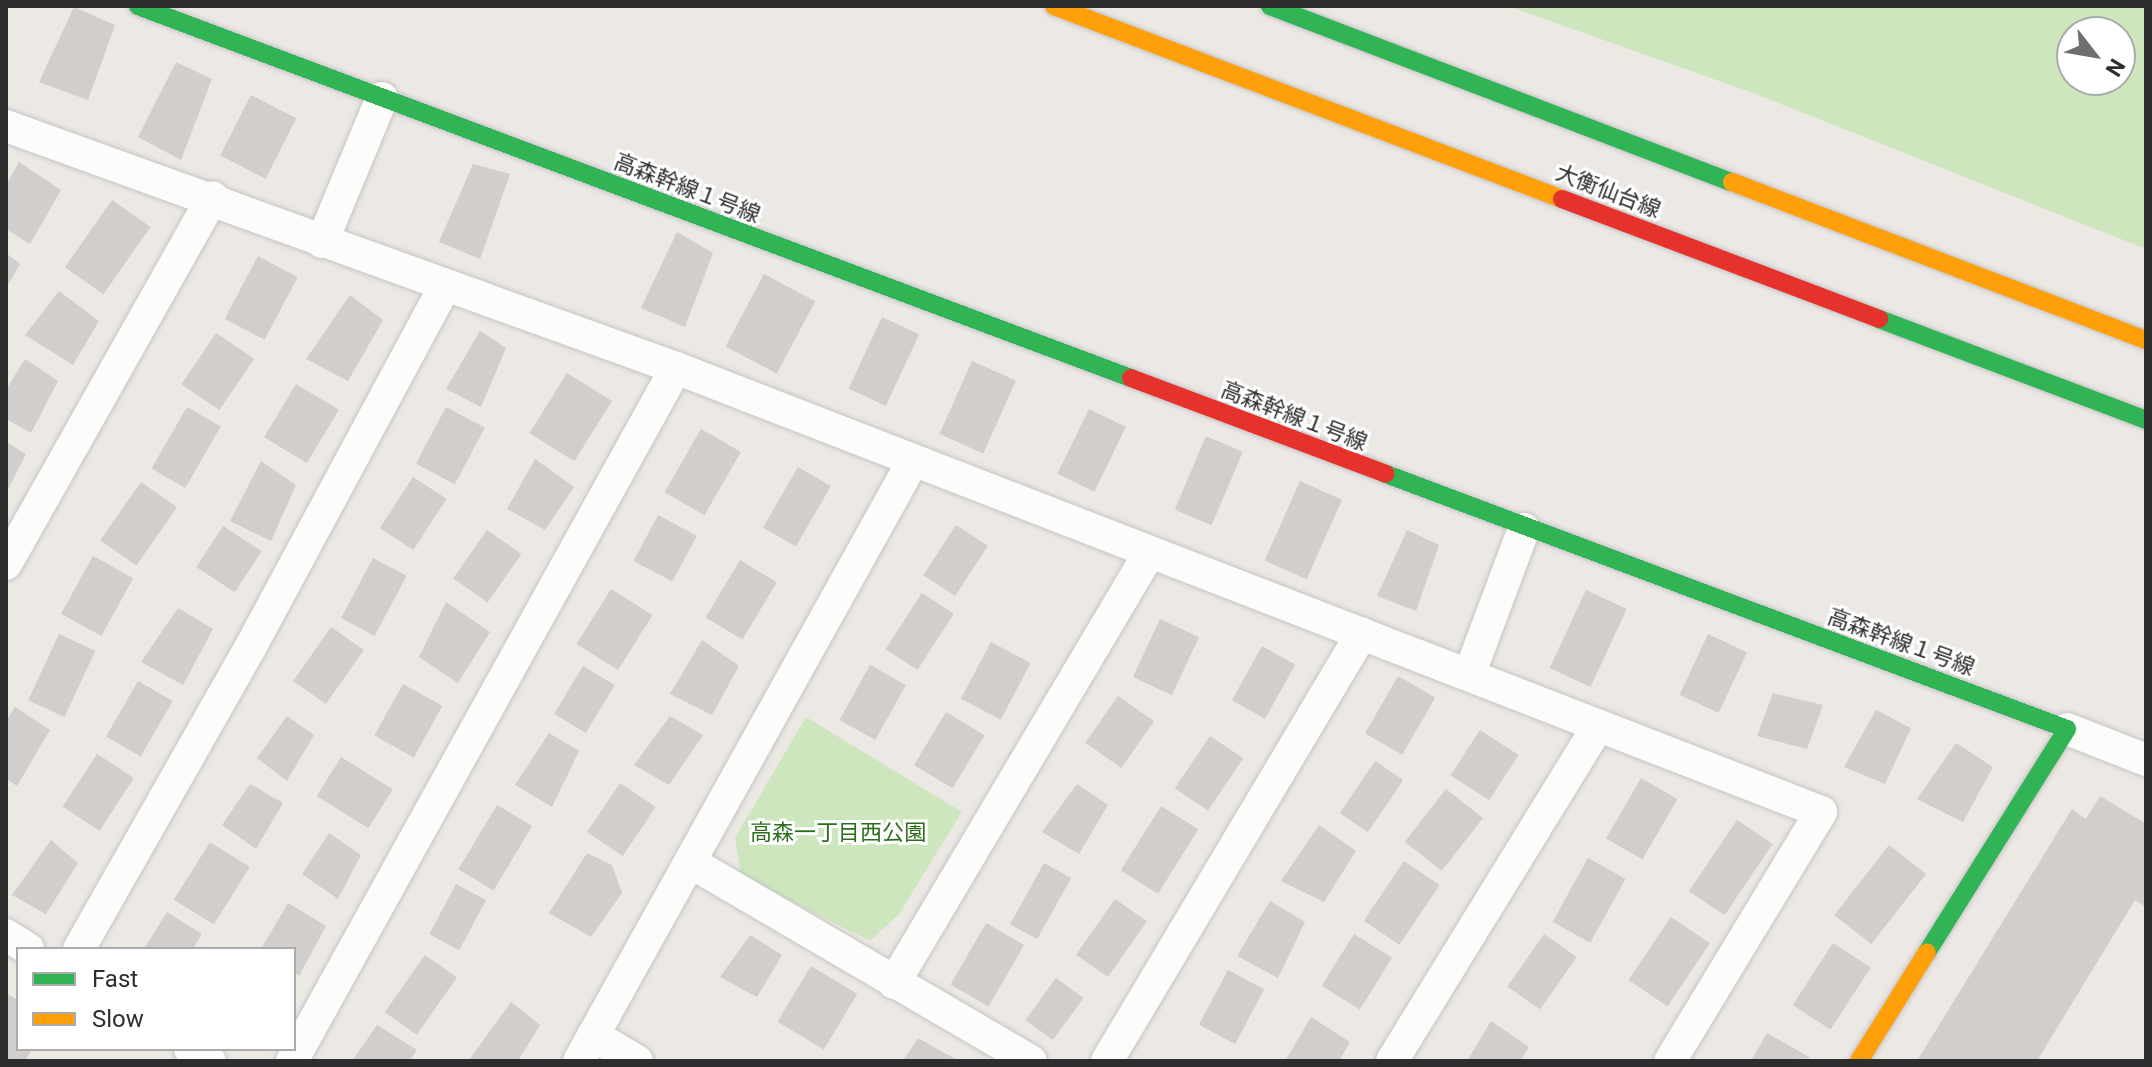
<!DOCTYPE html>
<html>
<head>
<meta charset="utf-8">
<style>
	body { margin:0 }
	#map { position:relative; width:2152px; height:1067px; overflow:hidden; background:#ece8e4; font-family:Roboto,"Noto Sans JP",sans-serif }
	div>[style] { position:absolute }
	.green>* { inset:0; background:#cee6be }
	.building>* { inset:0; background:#d1cecb; transform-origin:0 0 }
	.roads { filter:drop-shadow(0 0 2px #c5c4c5) drop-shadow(0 0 2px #c5c4c5) }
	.street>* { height:32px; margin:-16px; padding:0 16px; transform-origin:16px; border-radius:16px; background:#fcfcfb }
	.fast>* { height:18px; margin:-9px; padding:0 9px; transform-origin:9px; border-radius:9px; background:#30b455 }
	.slow>* { height:18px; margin:-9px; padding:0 9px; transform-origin:9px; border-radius:9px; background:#ff9f0a }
	.jam>* { height:18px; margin:-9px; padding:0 9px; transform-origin:9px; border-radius:9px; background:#e5322d }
	span { translate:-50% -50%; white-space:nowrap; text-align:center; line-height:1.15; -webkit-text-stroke:6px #fff; paint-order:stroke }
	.street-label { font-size:22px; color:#2e2e2e }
	.park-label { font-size:22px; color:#2c6e1b }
	.frame { position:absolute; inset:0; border:8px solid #2e2e2e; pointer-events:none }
	.legend { position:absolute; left:16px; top:947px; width:280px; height:104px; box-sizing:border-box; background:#fff; border:2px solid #ababab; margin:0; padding:10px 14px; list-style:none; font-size:24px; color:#2e2e2e }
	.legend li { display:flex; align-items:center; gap:16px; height:40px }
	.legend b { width:40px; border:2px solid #ababab }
	.north { position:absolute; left:2056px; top:16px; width:80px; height:80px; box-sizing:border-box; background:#fff; border:2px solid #ababab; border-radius:50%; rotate:121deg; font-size:22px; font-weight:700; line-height:32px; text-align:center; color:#2e2e2e }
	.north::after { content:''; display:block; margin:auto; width:28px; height:36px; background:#706f6e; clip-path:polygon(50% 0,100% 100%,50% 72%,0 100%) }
</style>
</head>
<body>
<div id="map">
	<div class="green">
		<i style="clip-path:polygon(evenodd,1508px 6px,2146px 8px,2146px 249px,1753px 93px,1508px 6px,2072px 32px,2120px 32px,2120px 80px,2072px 80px,2072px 32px)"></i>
		<i style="clip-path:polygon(806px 717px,962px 812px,899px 914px,870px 941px,741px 876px,735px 838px)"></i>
	</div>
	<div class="building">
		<i style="clip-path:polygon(74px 7px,115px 25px,88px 100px,39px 82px)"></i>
		<i style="clip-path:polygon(176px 62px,212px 79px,181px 160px,138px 137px)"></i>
		<i style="left:251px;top:95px;width:51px;height:68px;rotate:27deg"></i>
		<i style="clip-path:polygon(19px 162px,61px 190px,30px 244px,6px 229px,6px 185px)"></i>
		<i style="clip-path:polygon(473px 164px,510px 174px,480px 259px,439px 242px)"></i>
		<i style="left:112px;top:200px;width:47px;height:82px;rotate:35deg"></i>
		<i style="clip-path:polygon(677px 232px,713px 253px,685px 327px,641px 308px)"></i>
		<i style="clip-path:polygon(6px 253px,20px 264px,6px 288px)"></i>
		<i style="left:258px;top:256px;width:45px;height:71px;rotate:28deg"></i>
		<i style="left:764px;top:274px;width:58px;height:82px;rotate:28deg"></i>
		<i style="clip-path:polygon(59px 291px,99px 321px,73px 365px,25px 335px)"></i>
		<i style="clip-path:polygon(350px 295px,383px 320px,348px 381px,306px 359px)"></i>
		<i style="left:882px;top:317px;width:41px;height:79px;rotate:25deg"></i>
		<i style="clip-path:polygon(480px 331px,506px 348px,481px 407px,446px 389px)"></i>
		<i style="left:216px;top:333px;width:46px;height:62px;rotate:34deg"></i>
		<i style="clip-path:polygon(25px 359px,58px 381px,31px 433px,6px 419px,6px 390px)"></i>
		<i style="left:972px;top:361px;width:48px;height:80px;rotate:24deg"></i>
		<i style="left:567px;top:373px;width:53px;height:71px;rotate:32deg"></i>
		<i style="left:296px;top:384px;width:50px;height:62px;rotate:31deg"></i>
		<i style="left:187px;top:407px;width:39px;height:71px;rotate:30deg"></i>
		<i style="left:446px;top:407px;width:44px;height:64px;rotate:28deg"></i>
		<i style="left:1089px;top:409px;width:41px;height:72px;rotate:26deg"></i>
		<i style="left:701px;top:429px;width:46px;height:73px;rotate:30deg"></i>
		<i style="left:1206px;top:436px;width:40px;height:80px;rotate:23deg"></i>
		<i style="clip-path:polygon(6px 442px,26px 454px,6px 493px)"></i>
		<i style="clip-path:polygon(535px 459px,574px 487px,545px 530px,507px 509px)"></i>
		<i style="clip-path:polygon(261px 461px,296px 485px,271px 541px,230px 521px)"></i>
		<i style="left:798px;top:467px;width:38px;height:70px;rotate:30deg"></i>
		<i style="left:413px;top:477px;width:40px;height:61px;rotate:33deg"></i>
		<i style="left:1300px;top:481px;width:46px;height:87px;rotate:24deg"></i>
		<i style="left:141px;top:482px;width:44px;height:71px;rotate:35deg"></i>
		<i style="left:658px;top:515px;width:44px;height:52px;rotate:28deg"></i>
		<i style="left:956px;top:525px;width:38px;height:60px;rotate:33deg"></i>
		<i style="left:223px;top:526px;width:46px;height:49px;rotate:33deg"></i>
		<i style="left:487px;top:530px;width:42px;height:59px;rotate:35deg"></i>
		<i style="clip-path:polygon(1407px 530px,1439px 545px,1416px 611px,1377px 596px)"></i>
		<i style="left:93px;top:556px;width:46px;height:66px;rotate:29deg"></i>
		<i style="left:373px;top:558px;width:38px;height:68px;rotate:28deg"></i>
		<i style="left:740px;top:560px;width:43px;height:67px;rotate:31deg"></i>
		<i style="left:611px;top:589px;width:49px;height:65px;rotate:32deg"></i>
		<i style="left:1586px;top:590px;width:45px;height:86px;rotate:25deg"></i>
		<i style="left:922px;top:593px;width:38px;height:67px;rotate:33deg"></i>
		<i style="clip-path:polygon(446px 602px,490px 632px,458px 683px,419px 657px)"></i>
		<i style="clip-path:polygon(178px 608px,213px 629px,183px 685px,141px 662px)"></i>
		<i style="left:1160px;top:619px;width:43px;height:64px;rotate:25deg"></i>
		<i style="left:331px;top:627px;width:40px;height:66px;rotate:35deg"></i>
		<i style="left:59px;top:634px;width:40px;height:73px;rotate:25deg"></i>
		<i style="left:1708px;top:634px;width:43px;height:67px;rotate:25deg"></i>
		<i style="clip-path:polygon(702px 640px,739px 666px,712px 715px,670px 694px)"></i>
		<i style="left:991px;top:642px;width:45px;height:64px;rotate:28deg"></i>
		<i style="left:1262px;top:646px;width:38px;height:62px;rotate:29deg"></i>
		<i style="left:870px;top:665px;width:41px;height:63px;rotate:29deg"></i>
		<i style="left:583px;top:666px;width:37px;height:56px;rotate:31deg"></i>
		<i style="left:1398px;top:676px;width:43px;height:66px;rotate:30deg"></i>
		<i style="left:138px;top:681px;width:40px;height:64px;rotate:30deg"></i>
		<i style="left:403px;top:684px;width:45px;height:59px;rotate:29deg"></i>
		<i style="clip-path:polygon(1773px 693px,1823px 705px,1807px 749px,1757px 736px)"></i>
		<i style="left:1118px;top:696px;width:44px;height:57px;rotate:35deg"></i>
		<i style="clip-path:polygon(15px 707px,50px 730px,17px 786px,6px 779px,6px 721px)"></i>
		<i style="clip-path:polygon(1876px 710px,1911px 728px,1885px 784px,1844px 767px)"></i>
		<i style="left:946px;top:712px;width:45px;height:62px;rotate:31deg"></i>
		<i style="clip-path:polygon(287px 716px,314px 735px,287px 781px,257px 758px)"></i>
		<i style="clip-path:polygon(670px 716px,703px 735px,669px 785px,634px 765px)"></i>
		<i style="left:1480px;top:730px;width:46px;height:54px;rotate:33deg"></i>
		<i style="clip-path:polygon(549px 733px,579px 751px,552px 807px,515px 785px)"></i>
		<i style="left:1210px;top:736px;width:40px;height:63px;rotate:34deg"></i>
		<i style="clip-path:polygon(1956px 743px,1993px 767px,1963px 822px,1917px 799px)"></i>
		<i style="left:97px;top:754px;width:44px;height:63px;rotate:33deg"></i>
		<i style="left:341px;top:757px;width:61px;height:46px;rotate:32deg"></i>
		<i style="left:1375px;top:761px;width:34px;height:63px;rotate:34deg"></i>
		<i style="left:1641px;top:778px;width:42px;height:70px;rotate:30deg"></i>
		<i style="left:620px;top:783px;width:43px;height:59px;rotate:34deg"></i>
		<i style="clip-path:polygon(250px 784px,283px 803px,256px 849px,222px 825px)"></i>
		<i style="clip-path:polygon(1077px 784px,1108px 805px,1079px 854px,1042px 832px)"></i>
		<i style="left:1446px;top:789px;width:47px;height:67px;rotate:38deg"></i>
		<i style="clip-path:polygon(2100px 796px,2146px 824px,2146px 907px,2135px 900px,2037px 1061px,1917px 1061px,2072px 809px,2086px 819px)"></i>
		<i style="left:497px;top:805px;width:41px;height:75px;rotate:31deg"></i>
		<i style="left:1161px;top:806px;width:44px;height:76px;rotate:32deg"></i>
		<i style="left:1737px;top:820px;width:43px;height:86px;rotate:34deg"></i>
		<i style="clip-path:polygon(1319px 825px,1356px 851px,1324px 902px,1281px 881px)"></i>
		<i style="clip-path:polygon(329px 833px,361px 855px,338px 899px,302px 874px)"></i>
		<i style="clip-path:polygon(51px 840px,78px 863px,46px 914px,12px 895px)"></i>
		<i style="left:210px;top:842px;width:47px;height:68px;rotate:32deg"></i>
		<i style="left:1889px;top:845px;width:47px;height:89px;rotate:38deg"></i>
		<i style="clip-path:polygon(587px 853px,612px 865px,622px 893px,591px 937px,549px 913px)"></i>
		<i style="left:1588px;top:858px;width:43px;height:73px;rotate:29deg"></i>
		<i style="left:1404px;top:861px;width:43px;height:72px;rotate:34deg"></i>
		<i style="left:1044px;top:863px;width:31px;height:70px;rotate:29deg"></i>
		<i style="left:456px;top:884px;width:34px;height:57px;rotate:28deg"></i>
		<i style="left:1115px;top:899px;width:39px;height:68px;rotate:35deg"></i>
		<i style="clip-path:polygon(1270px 901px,1305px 922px,1278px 978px,1237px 956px)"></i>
		<i style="clip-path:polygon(288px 903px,326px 926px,299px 976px,294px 972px,294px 949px,261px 949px)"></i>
		<i style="clip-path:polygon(167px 912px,202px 934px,193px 949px,144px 949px)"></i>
		<i style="left:1671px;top:917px;width:47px;height:76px;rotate:34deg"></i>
		<i style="left:986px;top:923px;width:44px;height:71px;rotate:30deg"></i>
		<i style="left:1354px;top:934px;width:45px;height:61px;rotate:32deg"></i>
		<i style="left:1544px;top:934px;width:40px;height:64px;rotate:35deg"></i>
		<i style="clip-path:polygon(750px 935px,782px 955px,757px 997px,720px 977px)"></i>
		<i style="left:1833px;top:943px;width:45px;height:74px;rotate:33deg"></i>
		<i style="left:425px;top:955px;width:39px;height:70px;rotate:35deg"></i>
		<i style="left:811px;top:966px;width:54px;height:65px;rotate:31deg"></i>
		<i style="left:1228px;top:970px;width:41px;height:62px;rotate:28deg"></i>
		<i style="left:1056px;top:978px;width:34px;height:52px;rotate:36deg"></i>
		<i style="clip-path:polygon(6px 993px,18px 1000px,18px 1049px,32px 1049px,25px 1061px,6px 1061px)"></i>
		<i style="clip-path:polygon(511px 1002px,540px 1025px,518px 1061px,469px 1060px)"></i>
		<i style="clip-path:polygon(1311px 1017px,1350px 1042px,1339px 1061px,1285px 1061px)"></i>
		<i style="clip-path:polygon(1491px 1021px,1529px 1047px,1520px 1061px,1467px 1061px)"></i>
		<i style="clip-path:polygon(377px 1025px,417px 1050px,409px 1061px,352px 1061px)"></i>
		<i style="clip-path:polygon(1767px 1033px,1811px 1058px,1751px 1061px)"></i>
		<i style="clip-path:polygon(918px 1038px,959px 1061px,903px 1061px)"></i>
	</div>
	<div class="roads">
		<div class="street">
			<i style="left:6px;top:126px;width:712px;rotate:19.86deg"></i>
			<i style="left:676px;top:368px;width:1228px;rotate:21.19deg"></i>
			<i style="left:1821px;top:812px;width:291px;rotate:121.2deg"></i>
			<i style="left:322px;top:242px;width:156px;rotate:-67.4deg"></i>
			<i style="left:6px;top:564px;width:421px;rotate:-60.6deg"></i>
			<i style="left:1469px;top:675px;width:156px;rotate:-69.4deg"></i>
			<i style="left:2067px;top:729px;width:85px;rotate:21.4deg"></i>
			<i style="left:690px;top:862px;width:395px;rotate:30.3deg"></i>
			<i style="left:6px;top:935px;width:26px;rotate:32deg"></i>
			<i style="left:79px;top:949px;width:346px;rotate:-60.4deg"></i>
			<i style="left:250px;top:648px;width:411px;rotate:-61.7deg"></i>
			<i style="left:894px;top:983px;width:499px;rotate:-59.3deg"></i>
			<i style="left:593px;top:1035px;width:51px;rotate:30.6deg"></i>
			<i style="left:190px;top:1049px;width:23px;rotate:31deg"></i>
			<i style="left:292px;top:1061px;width:792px;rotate:-61.01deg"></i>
			<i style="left:579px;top:1061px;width:687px;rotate:-60.9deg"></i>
			<i style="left:1107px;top:1061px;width:498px;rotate:-59.2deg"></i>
			<i style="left:1392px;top:1061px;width:393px;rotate:-58.4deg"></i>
		</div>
		<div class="fast">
			<i style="left:138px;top:6px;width:1060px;rotate:20.54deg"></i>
			<i style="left:1270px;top:6px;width:494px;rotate:20.9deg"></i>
			<i style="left:1879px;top:319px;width:285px;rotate:20.7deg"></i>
			<i style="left:1386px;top:474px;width:727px;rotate:20.53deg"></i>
			<i style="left:2067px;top:729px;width:263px;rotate:122.1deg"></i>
		</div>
		<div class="slow">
			<i style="left:1054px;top:6px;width:543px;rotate:20.8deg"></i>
			<i style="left:1732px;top:182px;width:443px;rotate:20.9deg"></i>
			<i style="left:1859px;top:1061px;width:128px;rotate:-58deg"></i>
		</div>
		<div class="jam">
			<i style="left:1562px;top:199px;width:339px;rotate:20.7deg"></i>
			<i style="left:1131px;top:378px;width:272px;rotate:20.6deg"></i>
		</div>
	</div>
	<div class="street-label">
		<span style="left:687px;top:188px;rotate:21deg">高森幹線１号線</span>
		<span style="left:1608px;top:191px;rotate:21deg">大衡仙台線</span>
		<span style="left:1294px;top:416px;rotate:21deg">高森幹線１号線</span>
		<span style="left:1901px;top:642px;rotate:20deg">高森幹線１号線</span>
	</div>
	<div class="park-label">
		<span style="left:838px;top:833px">高森一丁目西公園</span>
	</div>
	<div class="frame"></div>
	<ul class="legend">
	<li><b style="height:10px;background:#30b455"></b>Fast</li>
	<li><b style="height:10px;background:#ff9f0a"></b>Slow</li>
	</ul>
	<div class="north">N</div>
</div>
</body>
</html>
